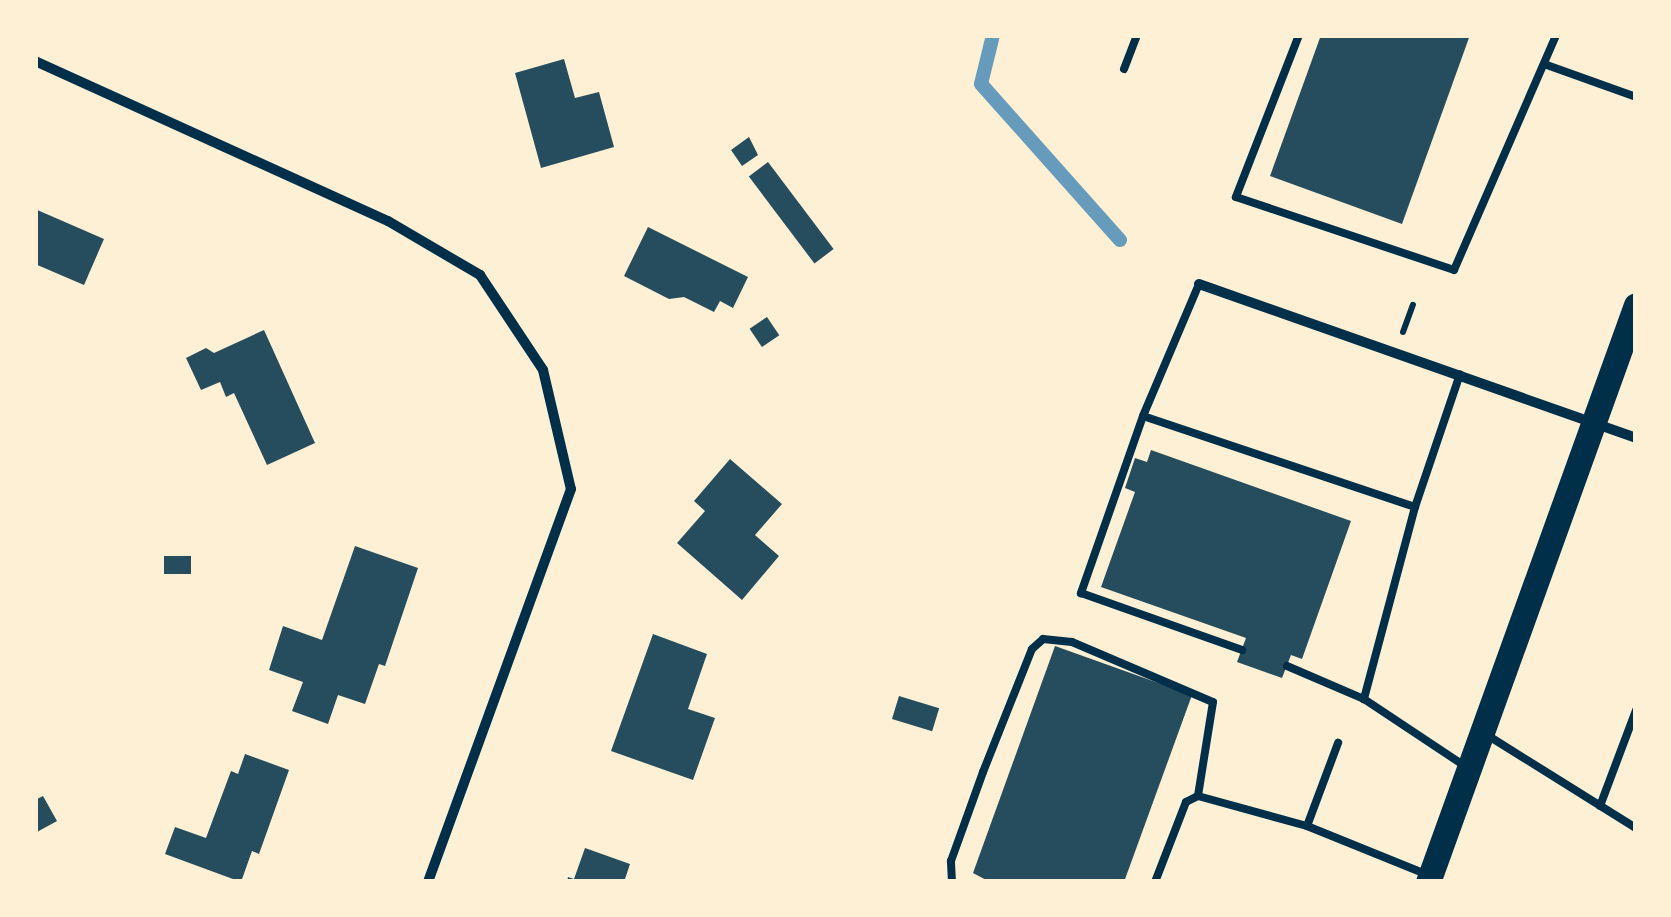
<!DOCTYPE html>
<html>
<head>
<meta charset="utf-8">
<style>
	body { margin:0 }
	#map { position:relative; width:1671px; height:917px; overflow:hidden; background:#fdf0d5; font-family:Helvetica,sans-serif }
	div>[style] { position:absolute }
	.stream>* { height:14px; margin:-7px; padding:0 7px; transform-origin:7px; border-radius:7px; background:#669bbc }
	.building>* { inset:0; background:#264d5e; transform-origin:0 0 }
	.path>* { height:6px; margin:-3px; padding:0 3px; transform-origin:3px; border-radius:3px; background:#003049 }
	.service>* { height:8px; margin:-4px; padding:0 4px; transform-origin:4px; border-radius:4px; background:#003049 }
	.minor>* { height:10px; margin:-5px; padding:0 5px; transform-origin:5px; border-radius:5px; background:#003049 }
	.primary>* { height:25px; margin:-12.5px; padding:0 12.5px; transform-origin:12.5px; border-radius:12.5px; background:#003049 }
	span { translate:-50% -50%; white-space:nowrap; text-align:center; line-height:1.15; -webkit-text-stroke:10px #fdf0d5; paint-order:stroke }
	.frame { position:absolute; inset:0; border:38px solid #fdf0d5; pointer-events:none }
</style>
</head>
<body>
<div id="map">
	<div class="stream">
		<i style="left:993px;top:35px;width:50px;rotate:103.8deg"></i>
		<i style="left:981px;top:84px;width:209px;rotate:48.3deg"></i>
	</div>
	<div class="building">
		<i style="clip-path:polygon(1321px 35px,1470px 35px,1402px 224px,1270px 176px)"></i>
		<i style="clip-path:polygon(564px 59px,575px 98px,599px 92px,614px 147px,541px 168px,515px 73px)"></i>
		<i style="clip-path:polygon(749px 137px,758px 155px,742px 166px,731px 150px)"></i>
		<i style="left:768px;top:162px;width:109px;height:24px;rotate:53deg"></i>
		<i style="clip-path:polygon(35px 209px,104px 239px,84px 285px,35px 264px)"></i>
		<i style="clip-path:polygon(648px 227px,748px 277px,733px 308px,720px 301px,714px 312px,684px 297px,669px 299px,624px 276px)"></i>
		<i style="left:767px;top:317px;width:22px;height:21px;rotate:56deg"></i>
		<i style="clip-path:polygon(264px 330px,315px 443px,267px 465px,234px 393px,226px 397px,220px 382px,201px 390px,186px 358px,206px 348px,214px 353px)"></i>
		<i style="clip-path:polygon(1151px 450px,1351px 521px,1302px 659px,1291px 655px,1282px 678px,1237px 662px,1246px 638px,1101px 587px,1135px 492px,1125px 488px,1135px 458px,1147px 462px)"></i>
		<i style="clip-path:polygon(730px 459px,782px 504px,755px 535px,779px 556px,742px 600px,677px 543px,705px 511px,694px 501px)"></i>
		<i style="clip-path:polygon(355px 546px,418px 568px,385px 666px,379px 664px,365px 704px,338px 695px,328px 724px,292px 711px,303px 682px,269px 670px,283px 626px,322px 640px)"></i>
		<i style="left:191px;top:556px;width:18px;height:27px;rotate:90deg"></i>
		<i style="clip-path:polygon(653px 634px,707px 654px,688px 709px,715px 718px,693px 780px,611px 751px)"></i>
		<i style="clip-path:polygon(1055px 646px,1192px 695px,1124px 882px,990px 882px,973px 873px)"></i>
		<i style="left:899px;top:696px;width:42px;height:24px;rotate:17deg"></i>
		<i style="clip-path:polygon(245px 754px,289px 770px,259px 854px,252px 851px,241px 882px,165px 854px,175px 827px,206px 838px,231px 771px,238px 774px)"></i>
		<i style="clip-path:polygon(43px 796px,57px 821px,37px 832px,35px 800px)"></i>
		<i style="clip-path:polygon(585px 848px,630px 864px,624px 882px,567px 882px,568px 877px,574px 879px)"></i>
	</div>
	<div class="path">
		<i style="left:1403px;top:332px;width:29px;rotate:-70deg"></i>
	</div>
	<div class="service">
		<i style="left:1299px;top:35px;width:174px;rotate:111.3deg"></i>
		<i style="left:1236px;top:197px;width:230px;rotate:18.5deg"></i>
		<i style="left:1454px;top:270px;width:256px;rotate:-66.5deg"></i>
		<i style="left:1544px;top:64px;width:98px;rotate:19.7deg"></i>
		<i style="left:1124px;top:69px;width:36px;rotate:-69deg"></i>
		<i style="left:1199px;top:284px;width:143px;rotate:113deg"></i>
		<i style="left:1143px;top:416px;width:188px;rotate:109.3deg"></i>
		<i style="left:1081px;top:593px;width:171px;rotate:19.5deg"></i>
		<i style="left:1143px;top:416px;width:287px;rotate:18.5deg"></i>
		<i style="left:1415px;top:507px;width:199px;rotate:104.9deg"></i>
		<i style="left:1415px;top:507px;width:140px;rotate:-71.3deg"></i>
		<i style="left:1287px;top:666px;width:84px;rotate:23.2deg"></i>
		<i style="left:1364px;top:699px;width:121px;rotate:33.6deg"></i>
		<i style="left:1487px;top:735px;width:176px;rotate:32deg"></i>
		<i style="left:1600px;top:806px;width:103px;rotate:-69.4deg"></i>
		<i style="left:1307px;top:826px;width:89px;rotate:-69.5deg"></i>
		<i style="left:952px;top:882px;width:21px;rotate:-93deg"></i>
		<i style="left:951px;top:861px;width:95px;rotate:-70.2deg"></i>
		<i style="left:983px;top:772px;width:132px;rotate:-68.3deg"></i>
		<i style="left:1032px;top:649px;width:15px;rotate:-42deg"></i>
		<i style="left:1043px;top:639px;width:29px;rotate:6deg"></i>
		<i style="left:1072px;top:642px;width:153px;rotate:23.1deg"></i>
		<i style="left:1213px;top:702px;width:95px;rotate:99.1deg"></i>
		<i style="left:1155px;top:882px;width:86px;rotate:-68.8deg"></i>
		<i style="left:1186px;top:802px;width:13px;rotate:-27deg"></i>
		<i style="left:1198px;top:796px;width:113px;rotate:15.4deg"></i>
		<i style="left:1307px;top:826px;width:128px;rotate:22deg"></i>
	</div>
	<div class="minor">
		<i style="left:35px;top:61px;width:388px;rotate:24.4deg"></i>
		<i style="left:388px;top:221px;width:107px;rotate:30.4deg"></i>
		<i style="left:480px;top:275px;width:114px;rotate:56.4deg"></i>
		<i style="left:543px;top:370px;width:122px;rotate:76.8deg"></i>
		<i style="left:571px;top:489px;width:418px;rotate:110deg"></i>
		<i style="left:1199px;top:284px;width:463px;rotate:19.4deg"></i>
	</div>
	<div class="primary">
		<i style="left:1428px;top:882px;width:613px;rotate:-70.18deg"></i>
	</div>
	<div class="frame"></div>
</div>
</body>
</html>
